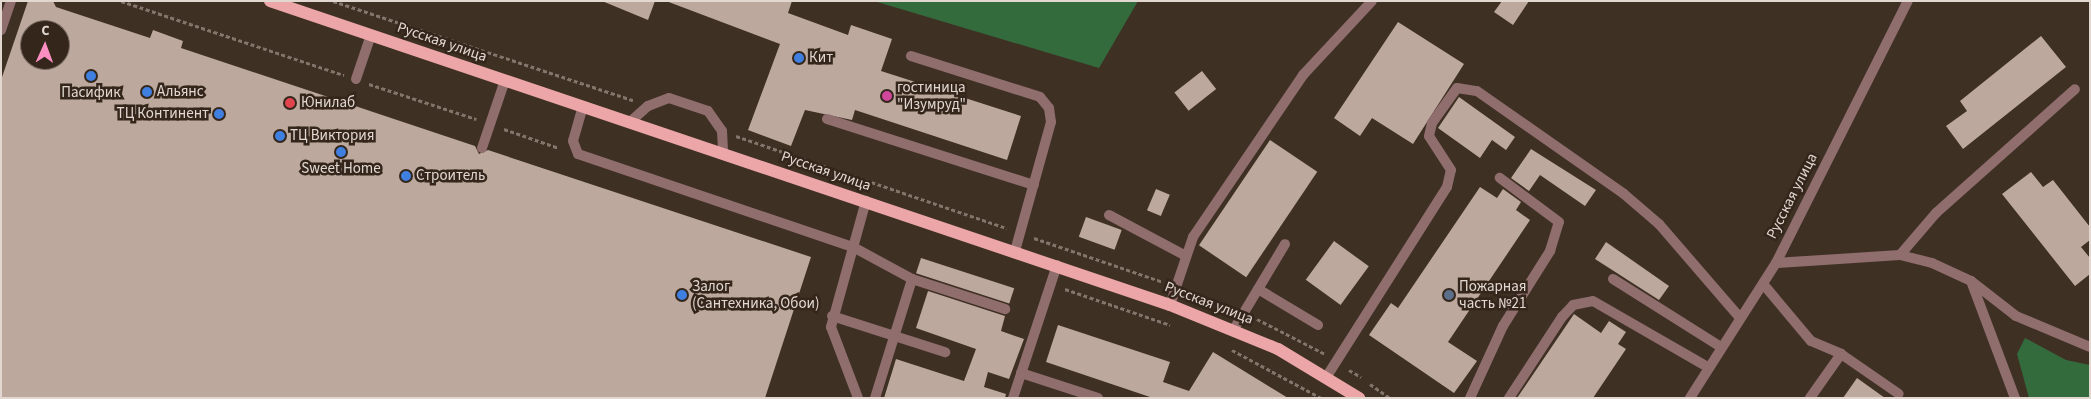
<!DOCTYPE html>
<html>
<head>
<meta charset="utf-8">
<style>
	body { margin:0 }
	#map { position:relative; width:2091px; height:399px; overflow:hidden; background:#3f3024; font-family:"Source Sans 3",sans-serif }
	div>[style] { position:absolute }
	.green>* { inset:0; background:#336b3d }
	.building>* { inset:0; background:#bca89c; transform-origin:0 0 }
	.path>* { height:3px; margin-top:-1.5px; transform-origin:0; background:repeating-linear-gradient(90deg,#82756b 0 4px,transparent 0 6.5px) }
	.lane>* { height:10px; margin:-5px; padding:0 5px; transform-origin:5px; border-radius:5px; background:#906e6e }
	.street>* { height:10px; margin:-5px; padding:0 5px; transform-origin:5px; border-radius:5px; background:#906e6e }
	.primary>* { height:12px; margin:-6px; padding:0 6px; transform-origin:6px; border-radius:6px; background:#eca6a7 }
	.dots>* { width:14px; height:14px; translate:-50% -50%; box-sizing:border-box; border:2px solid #34261b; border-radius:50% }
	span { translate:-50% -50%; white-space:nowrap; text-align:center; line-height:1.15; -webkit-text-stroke:5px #34261b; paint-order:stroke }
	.street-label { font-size:15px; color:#e2d8d1 }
	.poi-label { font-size:15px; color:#e2d8d1 }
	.left { translate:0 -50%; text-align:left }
	.right { translate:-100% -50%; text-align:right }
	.frame { position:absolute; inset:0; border:2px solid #e2d8d1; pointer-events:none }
	.north { position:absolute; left:20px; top:20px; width:50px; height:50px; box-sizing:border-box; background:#34261b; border:1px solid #7a6d64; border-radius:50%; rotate:2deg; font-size:14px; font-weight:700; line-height:20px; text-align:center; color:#e2d8d1 }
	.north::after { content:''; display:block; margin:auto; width:18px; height:22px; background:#fc8fc1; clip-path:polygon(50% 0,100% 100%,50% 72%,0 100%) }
</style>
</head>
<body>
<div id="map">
	<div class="green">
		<i style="clip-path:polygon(874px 1px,1138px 1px,1099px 68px)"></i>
		<i style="clip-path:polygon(2025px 338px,2066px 360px,2090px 365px,2090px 398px,2029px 398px,2017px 354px)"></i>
	</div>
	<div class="building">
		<i style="clip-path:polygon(evenodd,28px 1px,53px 1px,56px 7px,150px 38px,153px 30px,183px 41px,181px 48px,475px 146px,479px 154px,488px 150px,811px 257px,765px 398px,1px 398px,1px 80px,28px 1px,30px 30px,60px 30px,60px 60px,30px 60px,30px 30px)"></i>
		<i style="clip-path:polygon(602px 1px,655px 1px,648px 20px)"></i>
		<i style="clip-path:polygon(666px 1px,792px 1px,788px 13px,848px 35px,851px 25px,892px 39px,881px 71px,1021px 116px,1007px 160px,855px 110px,852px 120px,805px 110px,791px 146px,748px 130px,780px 44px)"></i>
		<i style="clip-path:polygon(1502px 1px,1529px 1px,1513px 25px,1494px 12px)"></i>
		<i style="clip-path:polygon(1398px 22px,1464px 64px,1413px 144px,1372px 118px,1360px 136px,1334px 118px)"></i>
		<i style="clip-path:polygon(2041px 36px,2066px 67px,1963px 149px,1946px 126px,1967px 111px,1960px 101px)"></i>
		<i style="left:1202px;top:71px;width:23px;height:35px;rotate:52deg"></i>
		<i style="clip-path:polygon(1459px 97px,1515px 137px,1506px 150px,1492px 140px,1480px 158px,1438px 128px)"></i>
		<i style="left:1270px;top:140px;width:57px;height:127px;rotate:34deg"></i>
		<i style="clip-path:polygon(1531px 149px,1596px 190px,1585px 206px,1540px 175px,1529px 191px,1511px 178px)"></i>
		<i style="clip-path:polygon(2031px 172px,2043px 187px,2053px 180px,2090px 227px,2090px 240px,2081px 247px,2090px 258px,2090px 274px,2075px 286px,2002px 194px)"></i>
		<i style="clip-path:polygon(1480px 187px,1497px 198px,1503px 189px,1521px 202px,1516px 210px,1530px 220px,1448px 342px,1477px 361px,1454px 393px,1369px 335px,1391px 303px,1398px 308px)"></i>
		<i style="left:1156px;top:189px;width:15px;height:23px;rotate:23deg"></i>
		<i style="left:1086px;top:217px;width:38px;height:21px;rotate:20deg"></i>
		<i style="left:1334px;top:241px;width:43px;height:48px;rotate:36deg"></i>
		<i style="clip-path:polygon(1606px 242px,1669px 286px,1659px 300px,1595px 259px)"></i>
		<i style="left:921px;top:258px;width:98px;height:16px;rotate:18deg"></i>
		<i style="clip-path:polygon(928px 291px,1005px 316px,1001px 331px,1024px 339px,1009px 379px,988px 372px,984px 387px,1006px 394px,1005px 398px,884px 398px,896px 359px,964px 381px,976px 349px,916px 328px)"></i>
		<i style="clip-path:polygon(1574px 314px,1601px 333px,1609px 321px,1626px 332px,1618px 344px,1626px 349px,1593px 398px,1517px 398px)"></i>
		<i style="clip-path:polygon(1058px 325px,1170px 362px,1163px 382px,1189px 391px,1213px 352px,1288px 398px,1153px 398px,1046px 362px)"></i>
		<i style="clip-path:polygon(1857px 378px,1885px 398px,1843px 398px)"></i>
	</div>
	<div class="path">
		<i style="left:121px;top:1px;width:235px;rotate:18.4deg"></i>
		<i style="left:333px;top:1px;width:316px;rotate:18.3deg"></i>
		<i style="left:369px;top:84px;width:113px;rotate:18.1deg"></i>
		<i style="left:504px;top:129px;width:58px;rotate:19.1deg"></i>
		<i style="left:736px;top:136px;width:286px;rotate:18.8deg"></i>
		<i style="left:1034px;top:238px;width:136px;rotate:18.8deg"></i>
		<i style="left:1065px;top:289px;width:111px;rotate:18.9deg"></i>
		<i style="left:1190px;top:292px;width:44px;rotate:21.3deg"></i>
		<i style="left:1257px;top:319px;width:76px;rotate:27.2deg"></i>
		<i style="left:1232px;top:350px;width:101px;rotate:28.3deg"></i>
		<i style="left:1349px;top:370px;width:14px;rotate:30deg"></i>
		<i style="left:1370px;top:384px;width:24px;rotate:35deg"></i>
	</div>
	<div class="lane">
		<i style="left:1px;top:30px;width:31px;rotate:-71deg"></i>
		<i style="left:911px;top:56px;width:135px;rotate:17.6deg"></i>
		<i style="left:1040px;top:97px;width:14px;rotate:51deg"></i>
		<i style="left:1049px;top:108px;width:14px;rotate:82deg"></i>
		<i style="left:1051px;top:122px;width:134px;rotate:105.6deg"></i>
		<i style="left:356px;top:79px;width:46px;rotate:-71.2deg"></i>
		<i style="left:583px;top:106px;width:36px;rotate:106deg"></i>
		<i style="left:573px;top:141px;width:14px;rotate:69deg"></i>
		<i style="left:578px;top:154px;width:290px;rotate:18.7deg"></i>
		<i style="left:853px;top:247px;width:67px;rotate:28.5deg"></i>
		<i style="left:912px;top:279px;width:98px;rotate:17.9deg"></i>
		<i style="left:827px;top:119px;width:217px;rotate:17.7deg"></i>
		<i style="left:630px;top:122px;width:24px;rotate:-42deg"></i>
		<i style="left:648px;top:106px;width:22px;rotate:-21deg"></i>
		<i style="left:669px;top:98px;width:41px;rotate:18.4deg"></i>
		<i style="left:708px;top:111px;width:24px;rotate:55deg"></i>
		<i style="left:722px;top:131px;width:22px;rotate:87deg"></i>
		<i style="left:482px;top:148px;width:72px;rotate:-71.3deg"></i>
		<i style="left:1109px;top:215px;width:87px;rotate:28deg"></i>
		<i style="left:1900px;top:255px;width:55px;rotate:-49.4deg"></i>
		<i style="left:1936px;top:213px;width:186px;rotate:-41.7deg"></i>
		<i style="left:1613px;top:279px;width:128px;rotate:32.2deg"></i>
		<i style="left:1971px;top:281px;width:125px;rotate:69.4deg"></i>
		<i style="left:1764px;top:285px;width:73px;rotate:50deg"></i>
		<i style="left:1811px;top:341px;width:33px;rotate:23deg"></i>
		<i style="left:1841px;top:354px;width:70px;rotate:34.6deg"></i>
		<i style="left:1258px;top:289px;width:70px;rotate:31deg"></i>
		<i style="left:1170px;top:305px;width:72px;rotate:-71.3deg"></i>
		<i style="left:1193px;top:237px;width:196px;rotate:-55.8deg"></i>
		<i style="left:1303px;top:75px;width:101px;rotate:-47deg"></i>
		<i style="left:832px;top:316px;width:119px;rotate:17.7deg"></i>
		<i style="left:1234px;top:329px;width:99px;rotate:-59deg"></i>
		<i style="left:1021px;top:373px;width:81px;rotate:18deg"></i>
		<i style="left:1327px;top:376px;width:224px;rotate:-57.6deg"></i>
		<i style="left:1447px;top:187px;width:17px;rotate:-77deg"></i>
		<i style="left:1451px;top:170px;width:40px;rotate:-122.9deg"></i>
		<i style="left:1429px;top:136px;width:13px;rotate:-77deg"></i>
		<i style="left:1432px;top:123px;width:43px;rotate:-54.5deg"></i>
		<i style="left:1457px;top:88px;width:20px;rotate:9deg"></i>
		<i style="left:1477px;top:91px;width:179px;rotate:35deg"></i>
		<i style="left:1624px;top:194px;width:46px;rotate:40.6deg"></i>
		<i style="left:1659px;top:224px;width:124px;rotate:49.2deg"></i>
		<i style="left:858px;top:398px;width:76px;rotate:-110.8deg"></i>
		<i style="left:831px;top:327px;width:131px;rotate:-74.5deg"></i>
		<i style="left:875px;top:398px;width:125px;rotate:-72.7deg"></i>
		<i style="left:1013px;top:398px;width:140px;rotate:-71.7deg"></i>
		<i style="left:1470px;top:398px;width:79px;rotate:-65.4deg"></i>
		<i style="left:1503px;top:326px;width:89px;rotate:-57.9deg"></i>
		<i style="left:1550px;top:251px;width:30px;rotate:-73deg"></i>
		<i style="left:1559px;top:222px;width:74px;rotate:-143.3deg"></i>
		<i style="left:1509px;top:398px;width:97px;rotate:-56.8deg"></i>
		<i style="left:1562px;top:317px;width:16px;rotate:-47deg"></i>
		<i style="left:1573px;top:305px;width:20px;rotate:-11deg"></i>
		<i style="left:1593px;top:301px;width:133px;rotate:29.9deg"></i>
		<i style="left:1810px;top:398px;width:54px;rotate:-54.8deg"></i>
	</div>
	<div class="street">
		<i style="left:1776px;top:263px;width:124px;rotate:-3.7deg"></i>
		<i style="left:1900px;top:255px;width:33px;rotate:14deg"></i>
		<i style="left:1932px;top:263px;width:43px;rotate:24.8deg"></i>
		<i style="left:1971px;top:281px;width:57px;rotate:37.9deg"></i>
		<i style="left:2016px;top:316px;width:80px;rotate:22.7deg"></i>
		<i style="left:1690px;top:398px;width:160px;rotate:-57.5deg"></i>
		<i style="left:1776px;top:263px;width:293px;rotate:-63.3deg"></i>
	</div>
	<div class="primary">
		<i style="left:270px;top:1px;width:950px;rotate:18.66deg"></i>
		<i style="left:1170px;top:305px;width:117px;rotate:22.2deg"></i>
		<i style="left:1278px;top:349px;width:95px;rotate:31.2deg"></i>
	</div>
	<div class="dots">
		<i style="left:799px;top:58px;background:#3f7fe0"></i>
		<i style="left:91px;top:76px;background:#3f7fe0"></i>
		<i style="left:147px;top:92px;background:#3f7fe0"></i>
		<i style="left:887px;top:96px;background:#d1479c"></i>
		<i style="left:290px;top:103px;background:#e0444e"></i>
		<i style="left:219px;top:114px;background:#3f7fe0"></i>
		<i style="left:280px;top:136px;background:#3f7fe0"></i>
		<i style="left:341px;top:152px;background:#3f7fe0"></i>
		<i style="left:406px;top:176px;background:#3f7fe0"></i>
		<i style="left:682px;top:295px;background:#3f7fe0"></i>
		<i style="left:1449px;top:295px;background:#5c6f8a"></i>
	</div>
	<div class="street-label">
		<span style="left:442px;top:42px;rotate:19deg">Русская улица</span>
		<span style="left:826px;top:171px;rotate:19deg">Русская улица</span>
		<span style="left:1792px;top:196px;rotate:-63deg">Русская улица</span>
		<span style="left:1209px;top:303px;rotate:21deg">Русская улица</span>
	</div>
	<div class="poi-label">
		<span class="left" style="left:809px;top:58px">Кит</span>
		<span class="left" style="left:897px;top:96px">гостиница<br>"Изумруд"</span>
		<span class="left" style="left:157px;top:92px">Альянс</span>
		<span style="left:91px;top:93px">Пасифик</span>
		<span class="left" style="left:301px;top:103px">Юнилаб</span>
		<span class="right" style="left:209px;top:114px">ТЦ Континент</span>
		<span class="left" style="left:290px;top:136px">ТЦ Виктория</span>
		<span style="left:341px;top:169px">Sweet Home</span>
		<span class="left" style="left:416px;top:176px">Строитель</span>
		<span class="left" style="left:692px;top:295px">Залог<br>(Сантехника, Обои)</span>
		<span class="left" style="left:1459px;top:295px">Пожарная<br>часть №21</span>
	</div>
	<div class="frame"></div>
	<div class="north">С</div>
</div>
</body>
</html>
